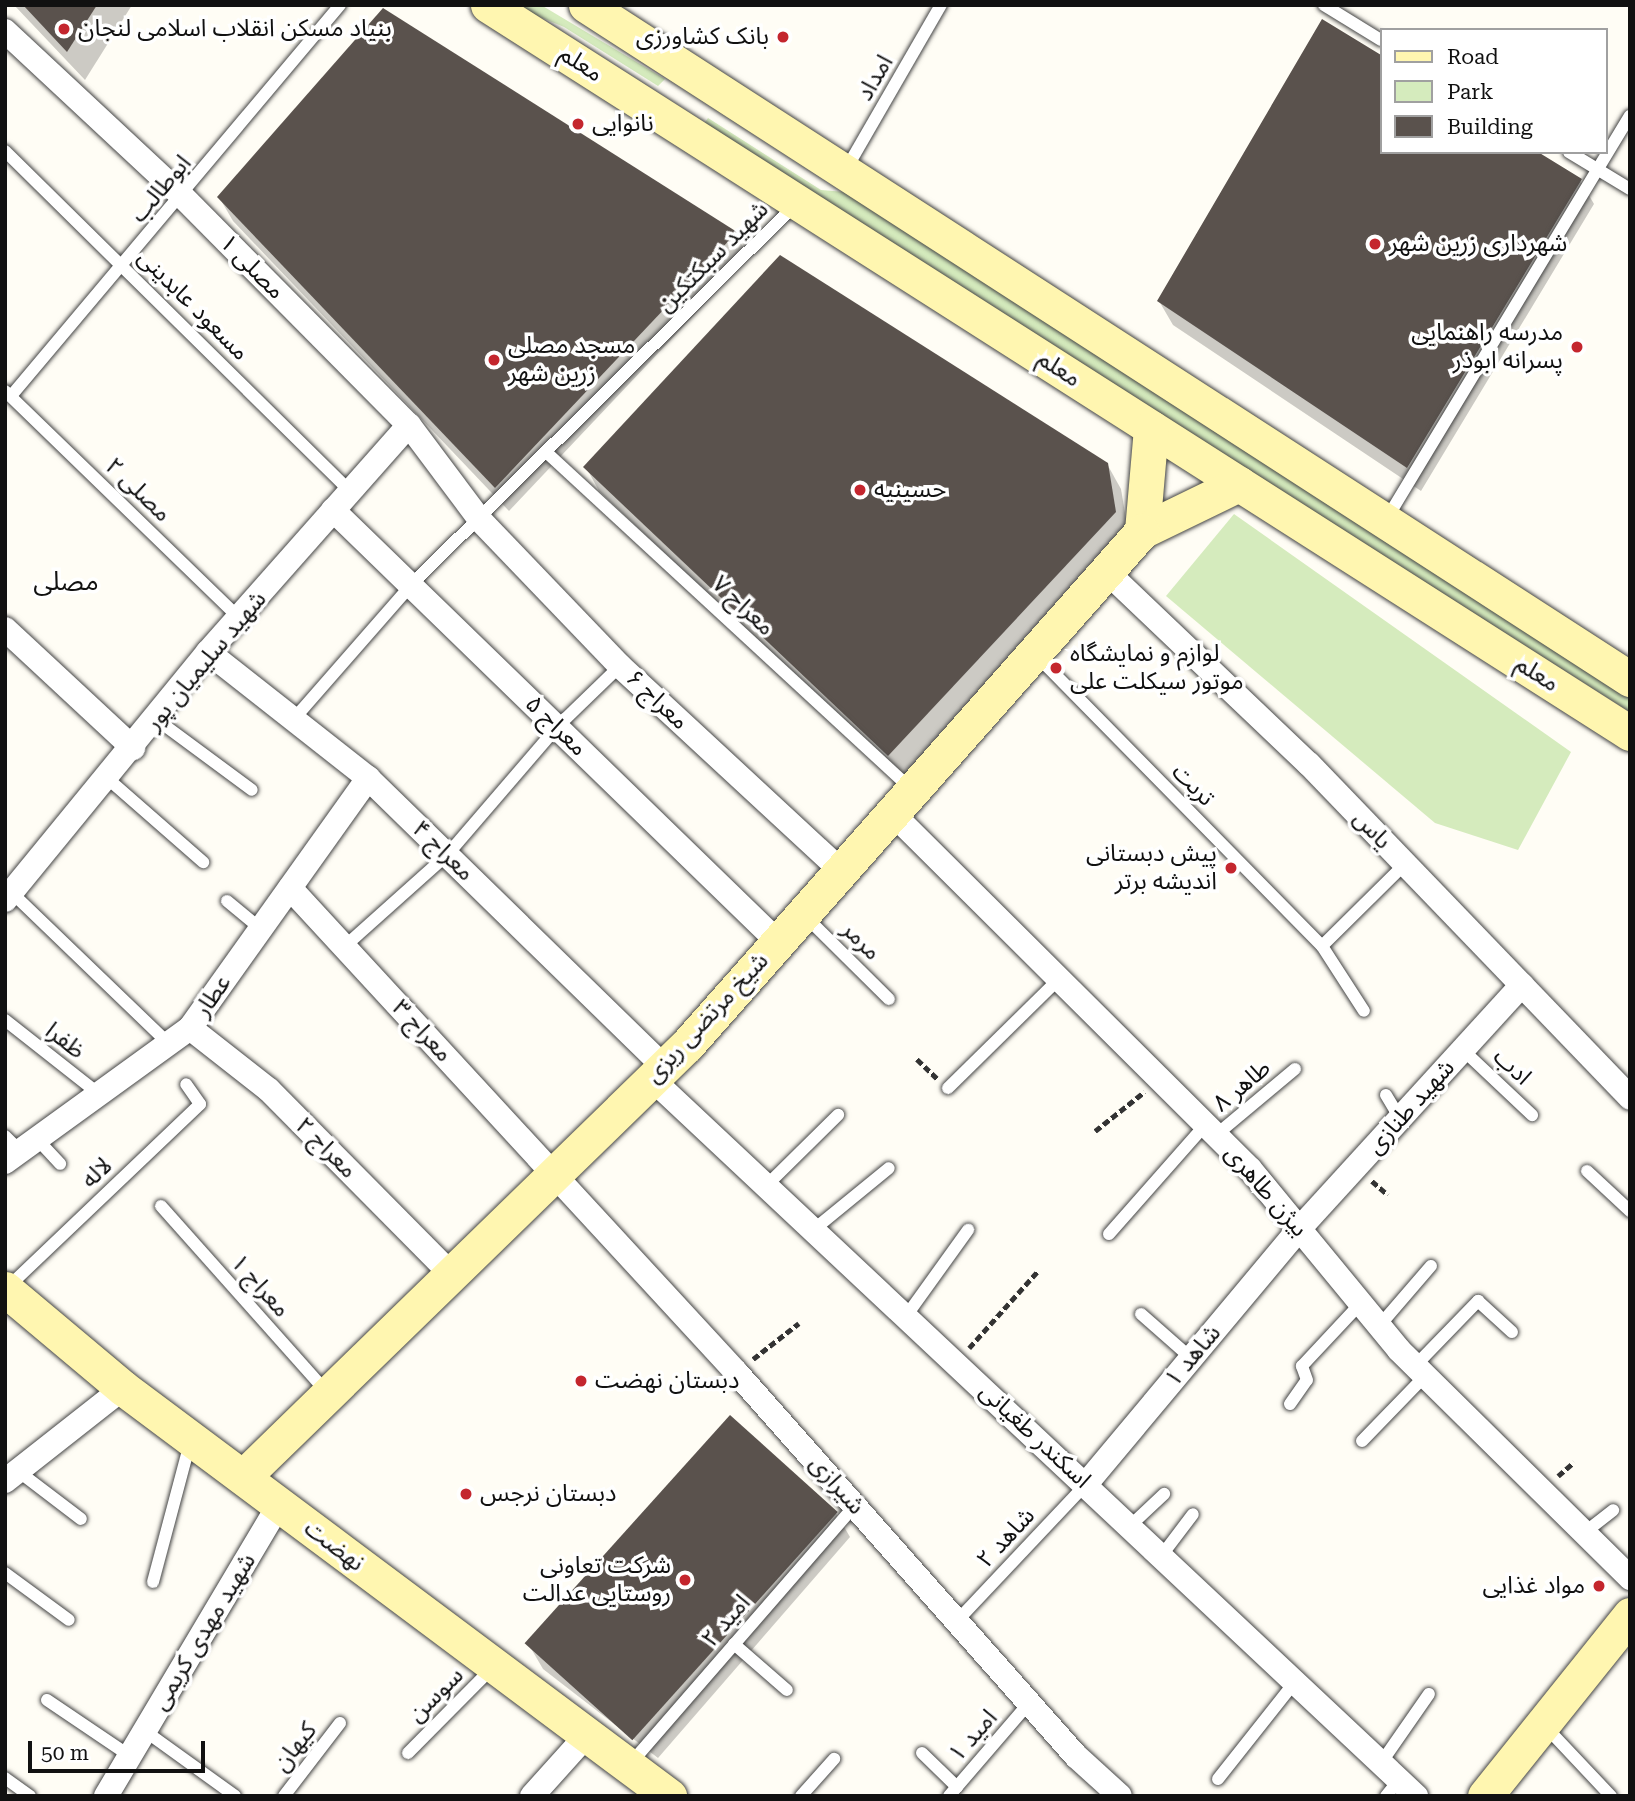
<!DOCTYPE html>
<html>
<head>
<meta charset="utf-8">
<style>
	body { margin:0 }
	#map { position:relative; width:1635px; height:1801px; overflow:hidden; background:#fffdf5; font-family:"Roboto Serif","Noto Sans Arabic",serif }
	div>[style] { position:absolute }
	.green>* { inset:0; background:#d5ebbd }
	.shadow>* { inset:0; background:#0003 }
	.building>* { inset:0; background:#5a524d; transform-origin:0 0 }
	.path>* { height:4.5px; margin-top:-2.25px; transform-origin:0; background:repeating-linear-gradient(90deg,#333 0 7px,transparent 0 10.5px) }
	.roads { filter:drop-shadow(0 0 2px #444) drop-shadow(0 0 2px #444) }
	.lane>* { height:12px; margin:-6px; padding:0 6px; transform-origin:6px; border-radius:6px; background:#fff }
	.street>* { height:24px; margin:-12px; padding:0 12px; transform-origin:12px; border-radius:12px; background:#fff }
	.secondary>* { height:35px; margin:-17.5px; padding:0 17.5px; transform-origin:17.5px; border-radius:17.5px; background:#fff6b0 }
	.dots>* { width:19px; height:19px; translate:-50% -50%; box-sizing:border-box; border:4px solid #fff; border-radius:50% }
	span { translate:-50% -50%; white-space:nowrap; text-align:center; line-height:1.15; -webkit-text-stroke:7px #fff; paint-order:stroke }
	.poi-label { font-size:24px; color:#111 }
	.left { translate:0 -50%; text-align:left }
	.right { translate:-100% -50%; text-align:right }
	.street-label { font-size:24px; color:#111 }
	.neighbourhood-label { font-size:26px; color:#111 }
	.frame { position:absolute; inset:0; border:7px solid #111; pointer-events:none }
	.legend { position:absolute; left:1380px; top:28px; width:228px; height:126px; box-sizing:border-box; background:#fff; border:2px solid #a0a0a0; margin:0; padding:9px 12px; list-style:none; font-size:21px; color:#111 }
	.legend li { display:flex; align-items:center; gap:14px; height:35px }
	.legend b { width:35px; border:2px solid #a0a0a0 }
	.scale { position:absolute; left:28px; top:1741px; width:177px; height:32px; box-sizing:border-box; border:4px solid #111; border-top:0; padding-left:9px; font-size:21px; line-height:24px; white-space:nowrap; color:#111; -webkit-text-stroke:5px #fff; paint-order:stroke }
</style>
</head>
<body>
<div id="map">
	<div class="green">
		<i style="clip-path:polygon(511px 5px,541px 5px,665px 79px,658px 86px,564px 27px)"></i>
		<i style="clip-path:polygon(708px 118px,821px 190px,845px 192px,1630px 694px,1630px 712px,703px 125px)"></i>
		<i style="clip-path:polygon(1234px 514px,1571px 752px,1518px 850px,1435px 823px,1166px 596px)"></i>
	</div>
	<div class="shadow">
		<i style="clip-path:polygon(14px 5px,132px 5px,85px 80px)"></i>
		<i style="clip-path:polygon(1323px 21px,1381px 57px,1381px 152px,1580px 180px,1594px 204px,1421px 491px,1173px 325px,1159px 301px)"></i>
		<i style="clip-path:polygon(219px 197px,735px 233px,749px 257px,509px 511px,233px 221px)"></i>
		<i style="clip-path:polygon(1107px 464px,1121px 489px,1129px 537px,903px 779px,599px 491px,586px 467px)"></i>
		<i style="clip-path:polygon(836px 1513px,850px 1537px,658px 1758px,543px 1669px,529px 1645px)"></i>
	</div>
	<div class="building">
		<i style="clip-path:polygon(23px 5px,97px 5px,67px 52px)"></i>
		<i style="clip-path:polygon(383px 8px,737px 232px,495px 488px,217px 197px)"></i>
		<i style="clip-path:polygon(1322px 19px,1381px 55px,1381px 152px,1538px 152px,1582px 179px,1407px 468px,1157px 301px)"></i>
		<i style="clip-path:polygon(780px 255px,1108px 463px,1116px 512px,888px 756px,583px 467px)"></i>
		<i style="left:730px;top:1415px;width:145px;height:307px;rotate:42deg"></i>
	</div>
	<div class="path">
		<i style="left:917px;top:1059px;width:28px;rotate:44deg"></i>
		<i style="left:1095px;top:1131px;width:63px;rotate:-38.5deg"></i>
		<i style="left:1372px;top:1181px;width:21px;rotate:41deg"></i>
		<i style="left:969px;top:1348px;width:102px;rotate:-48.2deg"></i>
		<i style="left:753px;top:1359px;width:58px;rotate:-38deg"></i>
		<i style="left:1558px;top:1476px;width:21px;rotate:-41deg"></i>
	</div>
	<div class="roads">
		<div class="lane">
			<i style="left:1324px;top:5px;width:67px;rotate:31.6deg"></i>
			<i style="left:5px;top:151px;width:484px;rotate:44.6deg"></i>
			<i style="left:1569px;top:152px;width:71px;rotate:31.2deg"></i>
			<i style="left:845px;top:171px;width:192px;rotate:-60deg"></i>
			<i style="left:5px;top:391px;width:329px;rotate:44.1deg"></i>
			<i style="left:11px;top:396px;width:511px;rotate:-49.92deg"></i>
			<i style="left:546px;top:452px;width:498px;rotate:42.7deg"></i>
			<i style="left:1386px;top:520px;width:472px;rotate:-58.9deg"></i>
			<i style="left:1035px;top:654px;width:409px;rotate:45.5deg"></i>
			<i style="left:1322px;top:946px;width:77px;rotate:57.1deg"></i>
			<i style="left:156px;top:719px;width:119px;rotate:36.5deg"></i>
			<i style="left:293px;top:720px;width:179px;rotate:-48.8deg"></i>
			<i style="left:411px;top:585px;width:540px;rotate:-44.7deg"></i>
			<i style="left:107px;top:778px;width:128px;rotate:41.2deg"></i>
			<i style="left:8px;top:889px;width:223px;rotate:43.9deg"></i>
			<i style="left:227px;top:901px;width:44px;rotate:39.5deg"></i>
			<i style="left:805px;top:916px;width:118px;rotate:44.7deg"></i>
			<i style="left:1322px;top:946px;width:117px;rotate:-44.7deg"></i>
			<i style="left:344px;top:947px;width:138px;rotate:-41.8deg"></i>
			<i style="left:447px;top:855px;width:169px;rotate:-49.3deg"></i>
			<i style="left:557px;top:727px;width:88px;rotate:-44.1deg"></i>
			<i style="left:5px;top:1020px;width:120px;rotate:38.2deg"></i>
			<i style="left:1463px;top:1050px;width:95px;rotate:43.3deg"></i>
			<i style="left:948px;top:1088px;width:158px;rotate:-44.5deg"></i>
			<i style="left:1386px;top:1095px;width:27px;rotate:59deg"></i>
			<i style="left:1216px;top:1135px;width:103px;rotate:-39.9deg"></i>
			<i style="left:5px;top:1136px;width:21px;rotate:45deg"></i>
			<i style="left:37px;top:1139px;width:34px;rotate:47deg"></i>
			<i style="left:1587px;top:1171px;width:59px;rotate:42.9deg"></i>
			<i style="left:767px;top:1185px;width:100px;rotate:-44.6deg"></i>
			<i style="left:161px;top:1206px;width:248px;rotate:48.3deg"></i>
			<i style="left:812px;top:1231px;width:99px;rotate:-39.3deg"></i>
			<i style="left:1109px;top:1234px;width:147px;rotate:-48.6deg"></i>
			<i style="left:6px;top:1289px;width:268px;rotate:-43.6deg"></i>
			<i style="left:200px;top:1104px;width:24px;rotate:-125deg"></i>
			<i style="left:1141px;top:1314px;width:67px;rotate:41.3deg"></i>
			<i style="left:907px;top:1315px;width:105px;rotate:-54.3deg"></i>
			<i style="left:1380px;top:1325px;width:78px;rotate:-49.2deg"></i>
			<i style="left:1415px;top:1366px;width:91px;rotate:-45.9deg"></i>
			<i style="left:1478px;top:1301px;width:46px;rotate:42.4deg"></i>
			<i style="left:1290px;top:1404px;width:29px;rotate:-55deg"></i>
			<i style="left:1307px;top:1380px;width:15px;rotate:-110deg"></i>
			<i style="left:1302px;top:1366px;width:85px;rotate:-46.9deg"></i>
			<i style="left:1362px;top:1441px;width:91px;rotate:-45.9deg"></i>
			<i style="left:18px;top:1471px;width:79px;rotate:37.3deg"></i>
			<i style="left:1130px;top:1526px;width:47px;rotate:-43.3deg"></i>
			<i style="left:1584px;top:1533px;width:37px;rotate:-38deg"></i>
			<i style="left:1162px;top:1555px;width:51px;rotate:-52.9deg"></i>
			<i style="left:5px;top:1573px;width:79px;rotate:36.3deg"></i>
			<i style="left:153px;top:1582px;width:144px;rotate:-75.1deg"></i>
			<i style="left:957px;top:1621px;width:188px;rotate:-46.7deg"></i>
			<i style="left:734px;top:1644px;width:70px;rotate:41deg"></i>
			<i style="left:47px;top:1700px;width:100px;rotate:34deg"></i>
			<i style="left:1544px;top:1725px;width:98px;rotate:46.7deg"></i>
			<i style="left:145px;top:1731px;width:111px;rotate:35.8deg"></i>
			<i style="left:408px;top:1753px;width:120px;rotate:-45.3deg"></i>
			<i style="left:922px;top:1753px;width:49px;rotate:44.2deg"></i>
			<i style="left:631px;top:1763px;width:342px;rotate:-49deg"></i>
			<i style="left:1381px;top:1763px;width:84px;rotate:-55.2deg"></i>
			<i style="left:5px;top:1778px;width:31px;rotate:36deg"></i>
			<i style="left:1218px;top:1779px;width:124px;rotate:-51.6deg"></i>
			<i style="left:284px;top:1796px;width:92px;rotate:-52.5deg"></i>
			<i style="left:801px;top:1796px;width:50px;rotate:-48.3deg"></i>
			<i style="left:949px;top:1796px;width:123px;rotate:-49.3deg"></i>
			<i style="left:1386px;top:1796px;width:21px;rotate:-51deg"></i>
		</div>
		<div class="street">
			<i style="left:5px;top:31px;width:242px;rotate:43deg"></i>
			<i style="left:182px;top:196px;width:322px;rotate:45.3deg"></i>
			<i style="left:409px;top:425px;width:119px;rotate:53.2deg"></i>
			<i style="left:480px;top:520px;width:202px;rotate:46.2deg"></i>
			<i style="left:620px;top:666px;width:301px;rotate:42.8deg"></i>
			<i style="left:333px;top:510px;width:620px;rotate:44.15deg"></i>
			<i style="left:1106px;top:571px;width:280px;rotate:43.6deg"></i>
			<i style="left:1309px;top:764px;width:463px;rotate:46.1deg"></i>
			<i style="left:5px;top:629px;width:175px;rotate:42.9deg"></i>
			<i style="left:208px;top:652px;width:204px;rotate:38.2deg"></i>
			<i style="left:368px;top:778px;width:414px;rotate:44.3deg"></i>
			<i style="left:892px;top:813px;width:505px;rotate:44.84deg"></i>
			<i style="left:1250px;top:1169px;width:234px;rotate:50.5deg"></i>
			<i style="left:1399px;top:1350px;width:325px;rotate:44.6deg"></i>
			<i style="left:290px;top:888px;width:658px;rotate:47.34deg"></i>
			<i style="left:736px;top:1372px;width:513px;rotate:48.48deg"></i>
			<i style="left:1076px;top:1756px;width:59px;rotate:42.3deg"></i>
			<i style="left:5px;top:900px;width:320px;rotate:-50.7deg"></i>
			<i style="left:208px;top:652px;width:303px;rotate:-48.5deg"></i>
			<i style="left:190px;top:1028px;width:100px;rotate:38.1deg"></i>
			<i style="left:269px;top:1090px;width:262px;rotate:45.3deg"></i>
			<i style="left:652px;top:1079px;width:1048px;rotate:43.18deg"></i>
			<i style="left:5px;top:1162px;width:228px;rotate:-35.9deg"></i>
			<i style="left:190px;top:1028px;width:307px;rotate:-54.5deg"></i>
			<i style="left:5px;top:1481px;width:150px;rotate:-38.2deg"></i>
			<i style="left:1086px;top:1484px;width:334px;rotate:-50.1deg"></i>
			<i style="left:1300px;top:1228px;width:329px;rotate:-47.6deg"></i>
			<i style="left:106px;top:1796px;width:339px;rotate:-59.3deg"></i>
			<i style="left:532px;top:1796px;width:82px;rotate:-48deg"></i>
		</div>
		<div class="secondary">
			<i style="left:488px;top:5px;width:1354px;rotate:32.52deg"></i>
			<i style="left:586px;top:5px;width:1243px;rotate:32.85deg"></i>
			<i style="left:1151px;top:428px;width:103px;rotate:95deg"></i>
			<i style="left:1142px;top:531px;width:108px;rotate:-25.9deg"></i>
			<i style="left:5px;top:1289px;width:154px;rotate:40deg"></i>
			<i style="left:123px;top:1388px;width:682px;rotate:36.77deg"></i>
			<i style="left:243px;top:1477px;width:619px;rotate:-44.22deg"></i>
			<i style="left:687px;top:1045px;width:686px;rotate:-48.48deg"></i>
			<i style="left:1485px;top:1796px;width:232px;rotate:-51.3deg"></i>
		</div>
	</div>
	<div class="dots">
		<i style="left:64px;top:29px;background:#c4262e"></i>
		<i style="left:783px;top:37px;background:#c4262e"></i>
		<i style="left:578px;top:124px;background:#c4262e"></i>
		<i style="left:1375px;top:244px;background:#c4262e"></i>
		<i style="left:1577px;top:347px;background:#c4262e"></i>
		<i style="left:494px;top:360px;background:#c4262e"></i>
		<i style="left:860px;top:490px;background:#c4262e"></i>
		<i style="left:1056px;top:668px;background:#c4262e"></i>
		<i style="left:1231px;top:868px;background:#c4262e"></i>
		<i style="left:581px;top:1381px;background:#c4262e"></i>
		<i style="left:466px;top:1494px;background:#c4262e"></i>
		<i style="left:685px;top:1580px;background:#c4262e"></i>
		<i style="left:1599px;top:1586px;background:#c4262e"></i>
	</div>
	<div class="poi-label">
		<span class="left" style="left:78px;top:29px">بنیاد مسکن انقلاب اسلامی لنجان</span>
		<span class="right" style="left:769px;top:37px">بانک کشاورزی</span>
		<span class="left" style="left:592px;top:124px">نانوایی</span>
		<span class="left" style="left:1389px;top:244px">شهرداری زرین شهر</span>
		<span class="right" style="left:1563px;top:347px">مدرسه راهنمایی<br>پسرانه ابوذر</span>
		<span class="left" style="left:508px;top:360px">مسجد مصلی<br>زرین شهر</span>
		<span class="left" style="left:874px;top:490px">حسینیه</span>
		<span class="left" style="left:1070px;top:668px">لوازم و نمایشگاه<br>موتور سیکلت علی</span>
		<span class="right" style="left:1217px;top:868px">پیش دبستانی<br>اندیشه برتر</span>
		<span class="left" style="left:595px;top:1381px">دبستان نهضت</span>
		<span class="left" style="left:480px;top:1494px">دبستان نرجس</span>
		<span class="right" style="left:671px;top:1580px">شرکت تعاونی<br>روستایی عدالت</span>
		<span class="right" style="left:1585px;top:1586px">مواد غذایی</span>
	</div>
	<div class="street-label">
		<span style="left:581px;top:64px;rotate:33deg">معلم</span>
		<span style="left:875px;top:78px;rotate:-60deg">امداد</span>
		<span style="left:161px;top:189px;rotate:-50deg">ابوطالب</span>
		<span style="left:713px;top:257px;rotate:-45deg">شهید سبکتکین</span>
		<span style="left:252px;top:267px;rotate:45deg">مصلی ۱</span>
		<span style="left:193px;top:305px;rotate:45deg">مسعود عابدینی</span>
		<span style="left:1059px;top:369px;rotate:33deg">معلم</span>
		<span style="left:138px;top:490px;rotate:44deg">مصلی ۲</span>
		<span style="left:743px;top:606px;rotate:43deg">معراح ۷</span>
		<span style="left:206px;top:661px;rotate:-50deg">شهید سلیمیان پور</span>
		<span style="left:1537px;top:674px;rotate:32deg">معلم</span>
		<span style="left:657px;top:700px;rotate:43deg">معراج ۶</span>
		<span style="left:556px;top:726px;rotate:44deg">معراج ۵</span>
		<span style="left:1193px;top:785px;rotate:45deg">تربت</span>
		<span style="left:1372px;top:830px;rotate:46deg">یاس</span>
		<span style="left:443px;top:851px;rotate:44deg">معراج ۴</span>
		<span style="left:861px;top:941px;rotate:45deg">مرمر</span>
		<span style="left:213px;top:996px;rotate:-55deg">عطار</span>
		<span style="left:707px;top:1018px;rotate:-47deg">شیخ مرتضی ریزی</span>
		<span style="left:422px;top:1031px;rotate:47deg">معراج ۳</span>
		<span style="left:65px;top:1041px;rotate:38deg">ظفرا</span>
		<span style="left:1512px;top:1067px;rotate:43deg">ادب</span>
		<span style="left:1242px;top:1086px;rotate:-40deg">طاهر ۸</span>
		<span style="left:1411px;top:1107px;rotate:-48deg">شهید طنازی</span>
		<span style="left:326px;top:1148px;rotate:45deg">معراج ۲</span>
		<span style="left:97px;top:1173px;rotate:-44deg">لاله</span>
		<span style="left:1266px;top:1191px;rotate:49deg">بیژن طاهری</span>
		<span style="left:260px;top:1286px;rotate:48deg">معراج ۱</span>
		<span style="left:1193px;top:1356px;rotate:-50deg">شاهد ۱</span>
		<span style="left:1035px;top:1436px;rotate:43deg">اسکندر طغیانی</span>
		<span style="left:837px;top:1485px;rotate:49deg">شیرازی</span>
		<span style="left:1006px;top:1538px;rotate:-47deg">شاهد ۲</span>
		<span style="left:334px;top:1546px;rotate:37deg">نهضت</span>
		<span style="left:726px;top:1621px;rotate:-49deg">امید ۲</span>
		<span style="left:204px;top:1632px;rotate:-59deg">شهید مهدی کریمی</span>
		<span style="left:436px;top:1695px;rotate:-45deg">سوسن</span>
		<span style="left:973px;top:1736px;rotate:-49deg">امید ۱</span>
		<span style="left:295px;top:1747px;rotate:-52deg">کیهان</span>
	</div>
	<div class="neighbourhood-label">
		<span style="left:66px;top:582px">مصلی</span>
	</div>
	<div class="frame"></div>
	<ul class="legend">
	<li><b style="height:9px;background:#fff6b0"></b>Road</li>
	<li><b style="height:19px;background:#d5ebbd"></b>Park</li>
	<li><b style="height:19px;background:#5a524d"></b>Building</li>
	</ul>
	<div class="scale">50 m</div>
</div>
</body>
</html>
